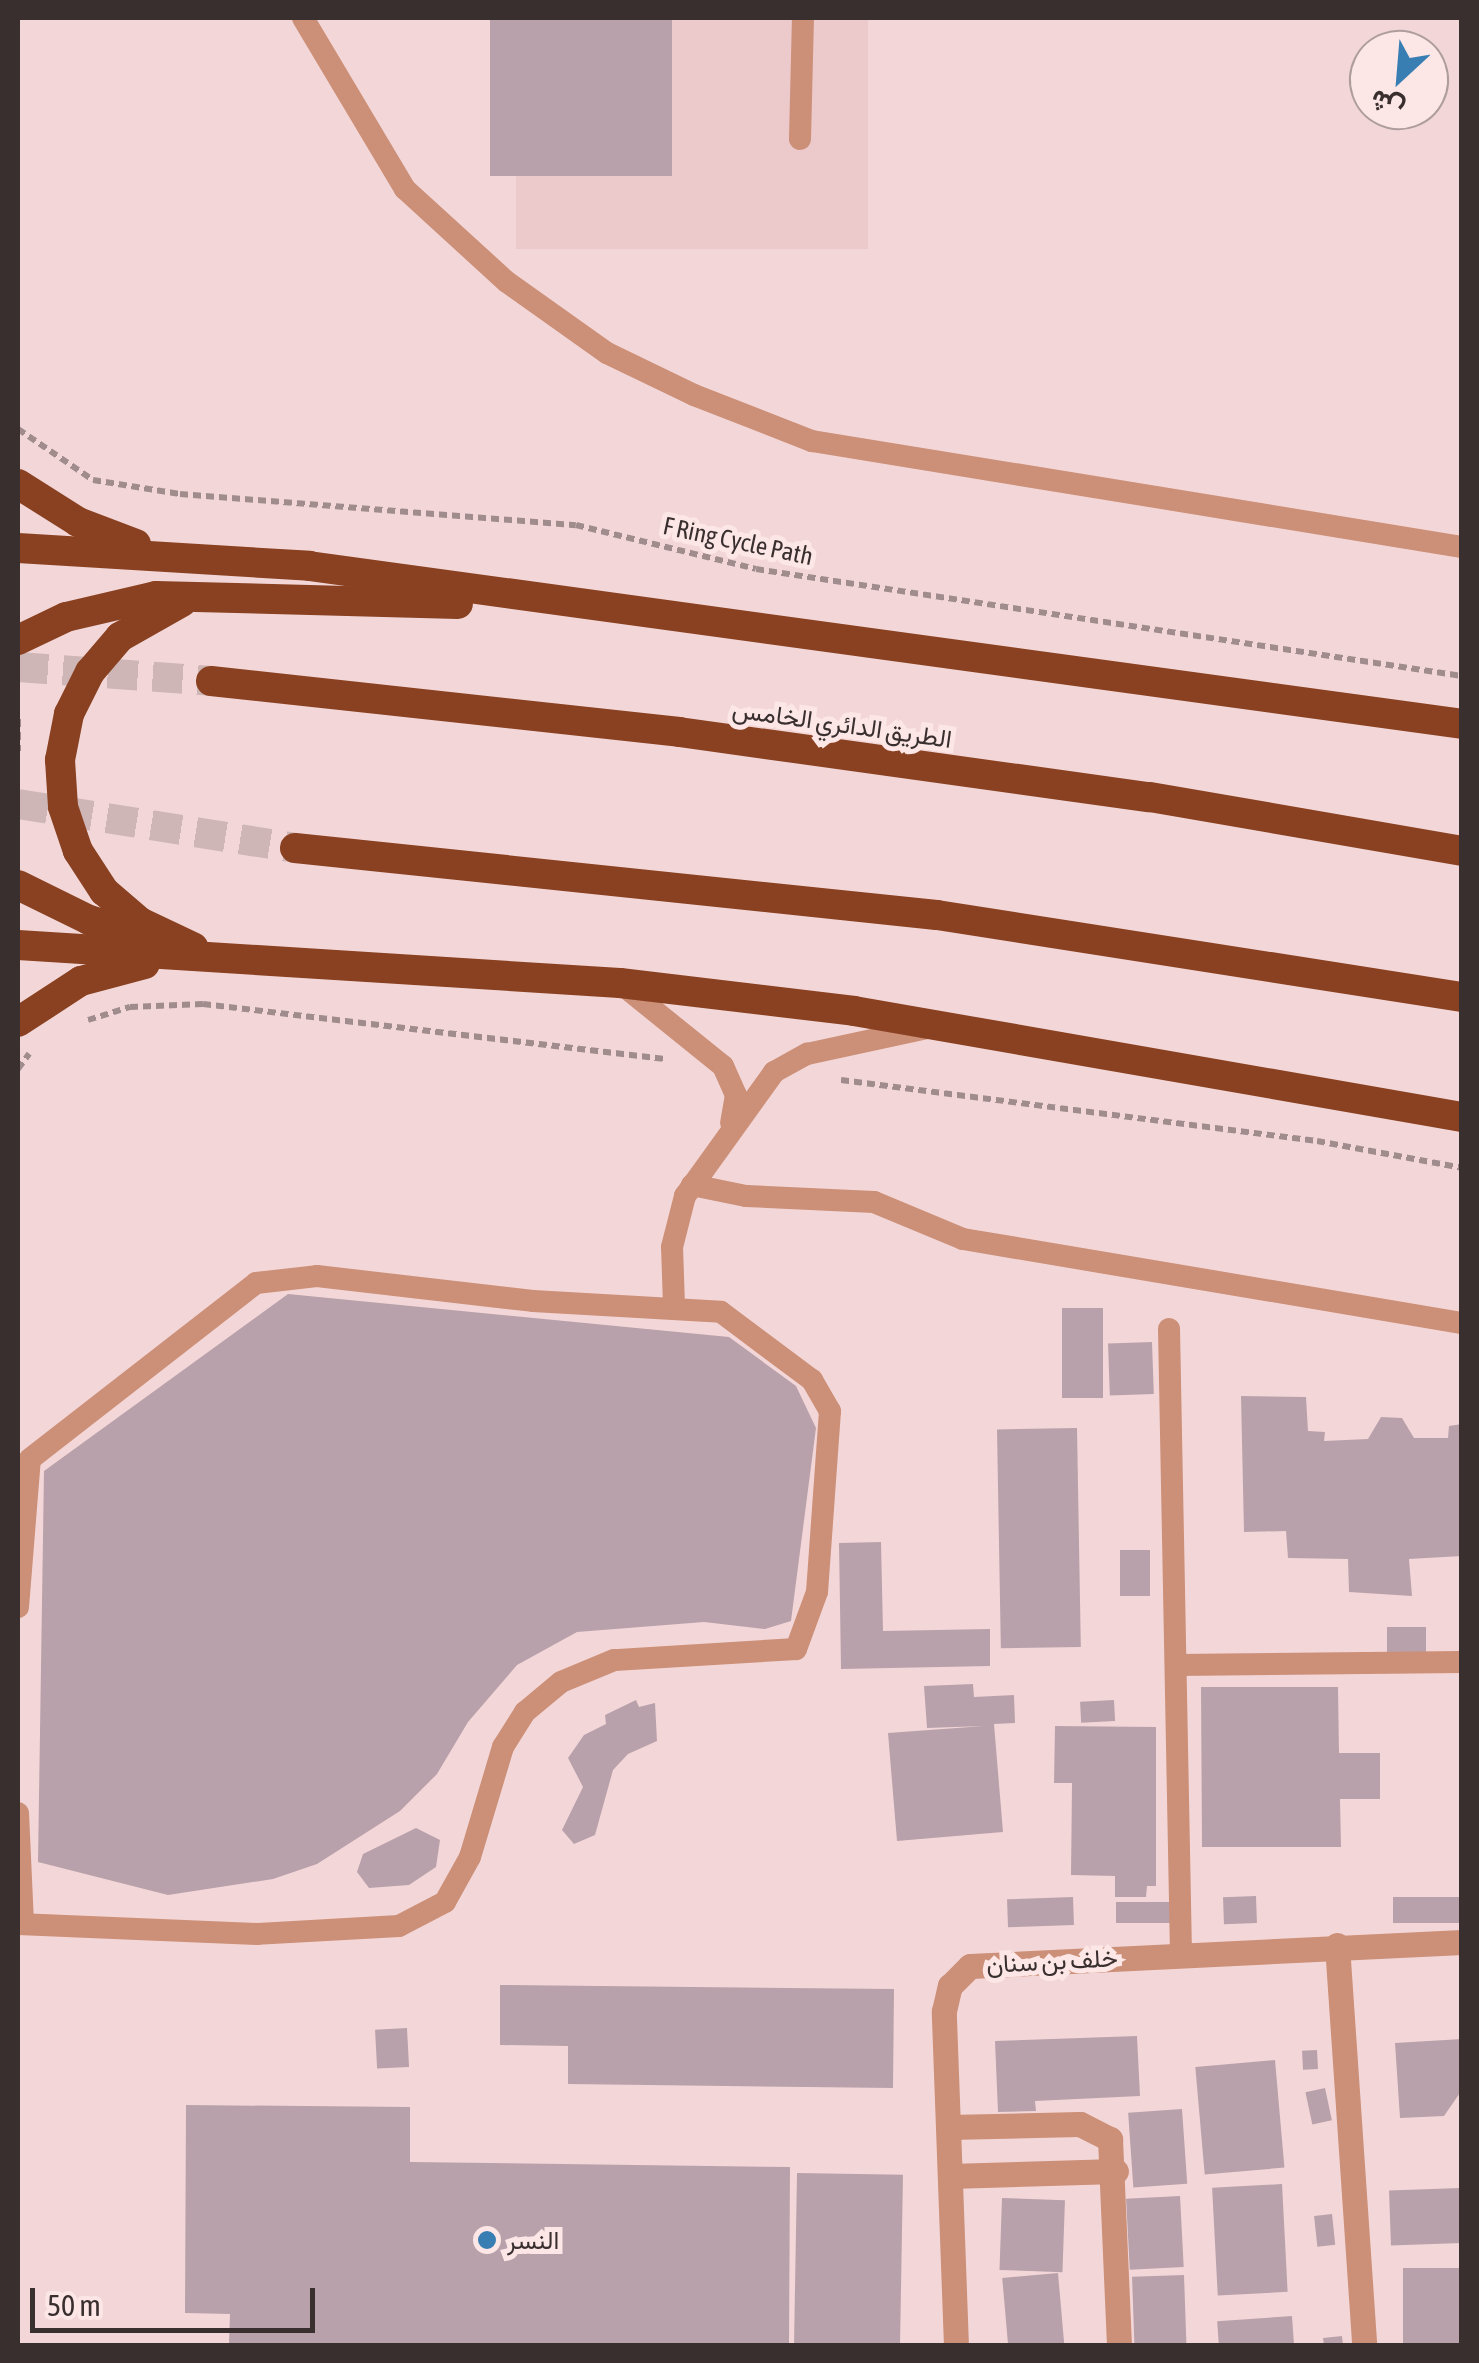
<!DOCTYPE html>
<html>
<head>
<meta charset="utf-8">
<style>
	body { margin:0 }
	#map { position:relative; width:1479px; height:2363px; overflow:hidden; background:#f3d7d8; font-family:"Asap Condensed",Vazirmatn,sans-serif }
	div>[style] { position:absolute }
	.built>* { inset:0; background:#ecc9ca; transform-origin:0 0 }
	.building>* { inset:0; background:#b9a1ab; transform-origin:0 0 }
	.highway-tunnel>* { height:30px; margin-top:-15px; transform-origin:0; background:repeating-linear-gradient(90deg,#ceb5b6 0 30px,transparent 0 45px) }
	.path>* { height:6px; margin-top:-3px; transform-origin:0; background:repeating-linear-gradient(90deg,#a08c8c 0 8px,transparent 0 13px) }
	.lane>* { height:22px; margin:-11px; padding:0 11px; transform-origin:11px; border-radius:11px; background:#cc8f77 }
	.street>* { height:25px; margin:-12.5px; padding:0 12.5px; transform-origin:12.5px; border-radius:12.5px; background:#cc8f77 }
	.highway>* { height:30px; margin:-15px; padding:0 15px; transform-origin:15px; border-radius:15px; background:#894121 }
	.dots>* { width:28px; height:28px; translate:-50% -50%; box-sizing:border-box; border:5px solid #fce6e6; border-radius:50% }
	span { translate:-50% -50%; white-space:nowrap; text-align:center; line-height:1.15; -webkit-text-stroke:10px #fce6e6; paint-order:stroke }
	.street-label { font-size:25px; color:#392f2f }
	.poi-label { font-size:25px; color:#392f2f }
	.left { translate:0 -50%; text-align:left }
	.frame { position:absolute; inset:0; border:20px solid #392f2f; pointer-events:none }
	.north { position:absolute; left:1349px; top:30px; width:100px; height:100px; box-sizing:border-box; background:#fce6e6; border:2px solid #ae9d9d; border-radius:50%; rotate:206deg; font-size:28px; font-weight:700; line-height:40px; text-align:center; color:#392f2f }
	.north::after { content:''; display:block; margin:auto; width:35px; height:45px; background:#387eb3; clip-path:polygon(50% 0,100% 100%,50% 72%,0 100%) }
	.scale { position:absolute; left:30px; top:2288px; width:285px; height:45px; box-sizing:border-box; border:5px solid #392f2f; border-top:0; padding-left:12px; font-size:30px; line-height:35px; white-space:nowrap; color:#392f2f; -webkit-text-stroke:8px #fce6e6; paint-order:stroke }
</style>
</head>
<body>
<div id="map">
	<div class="built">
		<i style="left:516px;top:18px;width:352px;height:231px"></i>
	</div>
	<div class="building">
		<i style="left:490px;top:18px;width:182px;height:158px"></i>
		<i style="clip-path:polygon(288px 1294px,729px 1337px,796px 1386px,816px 1428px,791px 1621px,765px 1629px,704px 1622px,577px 1632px,517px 1665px,468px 1722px,437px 1774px,400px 1811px,317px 1864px,273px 1879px,168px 1895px,38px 1862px,44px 1471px)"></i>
		<i style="left:1062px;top:1308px;width:41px;height:90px"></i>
		<i style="left:1152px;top:1342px;width:52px;height:44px;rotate:88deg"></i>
		<i style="clip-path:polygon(1241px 1396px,1306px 1397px,1308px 1431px,1325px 1432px,1324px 1441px,1368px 1439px,1381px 1417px,1402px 1418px,1414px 1438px,1448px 1438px,1449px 1426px,1462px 1424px,1462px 1556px,1409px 1559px,1412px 1596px,1349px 1592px,1348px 1559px,1288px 1558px,1286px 1531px,1244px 1532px)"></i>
		<i style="left:1077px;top:1428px;width:219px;height:80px;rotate:89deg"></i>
		<i style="clip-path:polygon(881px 1542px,883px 1631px,990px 1629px,990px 1666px,841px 1669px,839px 1543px)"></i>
		<i style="left:1120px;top:1550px;width:30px;height:46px"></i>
		<i style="left:1426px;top:1627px;width:31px;height:39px;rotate:90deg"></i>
		<i style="clip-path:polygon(973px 1684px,974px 1697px,1014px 1695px,1015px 1723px,994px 1724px,1003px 1832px,897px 1841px,888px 1733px,984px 1726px,927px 1728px,924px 1686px)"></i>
		<i style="clip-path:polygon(1201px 1687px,1338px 1687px,1339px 1753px,1380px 1753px,1380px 1799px,1340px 1799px,1341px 1847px,1202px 1847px)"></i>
		<i style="clip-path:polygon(636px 1700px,639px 1707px,655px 1703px,657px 1741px,628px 1754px,613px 1770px,595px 1835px,574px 1844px,562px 1830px,583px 1787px,568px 1758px,584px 1735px,606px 1724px,605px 1715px)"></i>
		<i style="left:1114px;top:1700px;width:21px;height:34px;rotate:87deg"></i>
		<i style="clip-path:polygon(1055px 1726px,1156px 1727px,1156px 1886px,1147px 1886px,1146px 1897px,1115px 1897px,1115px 1876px,1071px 1875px,1072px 1783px,1054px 1783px)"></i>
		<i style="clip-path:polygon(416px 1828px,440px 1840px,436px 1867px,409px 1885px,369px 1888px,357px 1872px,363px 1854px)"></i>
		<i style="left:1256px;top:1896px;width:27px;height:33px;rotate:88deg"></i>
		<i style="left:1073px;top:1897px;width:28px;height:66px;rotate:88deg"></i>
		<i style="left:1393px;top:1897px;width:69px;height:26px"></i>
		<i style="left:1177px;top:1902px;width:21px;height:61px;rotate:90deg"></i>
		<i style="clip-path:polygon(500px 1985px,894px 1989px,893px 2088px,568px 2084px,568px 2046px,500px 2045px)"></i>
		<i style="left:407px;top:2028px;width:39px;height:32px;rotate:87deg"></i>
		<i style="clip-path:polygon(1137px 2036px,1140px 2096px,1035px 2101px,1036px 2111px,998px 2112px,995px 2041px)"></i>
		<i style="clip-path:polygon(1462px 2039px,1462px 2090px,1444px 2116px,1400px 2118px,1395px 2043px)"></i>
		<i style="left:1317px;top:2050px;width:19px;height:15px;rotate:87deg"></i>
		<i style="left:1275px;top:2060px;width:108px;height:80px;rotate:85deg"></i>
		<i style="left:1325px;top:2088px;width:33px;height:20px;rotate:78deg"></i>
		<i style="clip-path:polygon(186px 2105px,410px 2107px,410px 2162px,790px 2167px,789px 2346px,229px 2343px,230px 2314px,185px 2313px)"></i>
		<i style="left:1182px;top:2109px;width:75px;height:54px;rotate:86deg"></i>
		<i style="left:797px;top:2173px;width:106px;height:173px;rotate:1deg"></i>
		<i style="left:1282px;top:2184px;width:108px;height:70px;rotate:87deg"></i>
		<i style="left:1460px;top:2188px;width:55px;height:71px;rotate:88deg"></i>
		<i style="left:1180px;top:2196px;width:71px;height:54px;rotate:87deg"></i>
		<i style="left:1002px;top:2198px;width:63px;height:72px;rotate:2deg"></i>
		<i style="left:1332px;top:2214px;width:31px;height:18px;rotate:84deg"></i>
		<i style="left:1462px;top:2268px;width:78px;height:59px;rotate:90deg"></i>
		<i style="left:1058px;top:2273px;width:73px;height:56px;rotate:85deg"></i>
		<i style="left:1184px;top:2275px;width:71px;height:52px;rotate:88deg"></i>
		<i style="left:1292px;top:2316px;width:30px;height:75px;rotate:86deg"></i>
		<i style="clip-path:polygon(1342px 2336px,1343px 2346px,1324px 2346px,1323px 2338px)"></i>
	</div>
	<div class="highway-tunnel">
		<i style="left:18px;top:667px;width:194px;rotate:4.1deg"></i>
		<i style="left:18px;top:804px;width:280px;rotate:9deg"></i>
	</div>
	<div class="path">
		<i style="left:18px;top:429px;width:91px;rotate:34.2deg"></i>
		<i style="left:93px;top:480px;width:88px;rotate:9.1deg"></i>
		<i style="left:180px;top:494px;width:397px;rotate:4.5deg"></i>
		<i style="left:576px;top:525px;width:185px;rotate:13.7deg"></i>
		<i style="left:756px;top:569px;width:714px;rotate:8.62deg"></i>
		<i style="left:18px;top:719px;width:32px;rotate:90deg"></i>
		<i style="left:88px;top:1020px;width:44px;rotate:-17.2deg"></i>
		<i style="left:130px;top:1007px;width:73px;rotate:-2.4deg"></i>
		<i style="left:203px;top:1004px;width:465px;rotate:6.8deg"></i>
		<i style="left:18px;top:1069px;width:19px;rotate:-54deg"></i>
		<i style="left:841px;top:1080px;width:480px;rotate:7.3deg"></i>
		<i style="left:1317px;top:1141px;width:147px;rotate:10.5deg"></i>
	</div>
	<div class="lane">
		<i style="left:303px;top:18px;width:199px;rotate:59.2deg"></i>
		<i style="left:405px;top:189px;width:138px;rotate:42.4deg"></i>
		<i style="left:507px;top:282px;width:123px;rotate:35.4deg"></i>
		<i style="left:607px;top:353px;width:97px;rotate:25.8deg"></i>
		<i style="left:694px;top:395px;width:127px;rotate:21.3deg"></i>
		<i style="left:812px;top:441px;width:659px;rotate:9.26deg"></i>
		<i style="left:800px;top:139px;width:121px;rotate:-88.6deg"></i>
		<i style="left:620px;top:983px;width:132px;rotate:38.9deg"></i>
		<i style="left:723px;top:1066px;width:32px;rotate:66deg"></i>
		<i style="left:736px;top:1095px;width:28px;rotate:100deg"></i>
		<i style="left:692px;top:1185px;width:55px;rotate:11.5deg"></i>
		<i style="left:746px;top:1196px;width:128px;rotate:2.7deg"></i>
		<i style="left:874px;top:1202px;width:96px;rotate:22.6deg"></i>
		<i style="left:963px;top:1239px;width:506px;rotate:9.56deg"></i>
		<i style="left:674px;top:1306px;width:59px;rotate:-91.9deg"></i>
		<i style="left:672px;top:1247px;width:53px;rotate:-75.7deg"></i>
		<i style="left:685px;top:1196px;width:153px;rotate:-54.3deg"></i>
		<i style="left:774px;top:1072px;width:38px;rotate:-29deg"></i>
		<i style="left:807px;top:1054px;width:123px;rotate:-12.2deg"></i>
		<i style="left:1169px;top:1329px;width:625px;rotate:88.9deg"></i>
		<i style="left:18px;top:1607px;width:148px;rotate:-85.4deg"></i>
		<i style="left:30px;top:1459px;width:286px;rotate:-37.9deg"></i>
		<i style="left:256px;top:1283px;width:61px;rotate:-6.5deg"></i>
		<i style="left:317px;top:1276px;width:217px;rotate:6.6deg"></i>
		<i style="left:533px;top:1301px;width:188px;rotate:3.3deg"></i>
		<i style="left:721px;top:1312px;width:114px;rotate:36.8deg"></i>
		<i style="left:812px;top:1380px;width:36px;rotate:60deg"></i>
		<i style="left:830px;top:1411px;width:181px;rotate:94.1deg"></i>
		<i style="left:817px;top:1592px;width:61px;rotate:110.2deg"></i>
		<i style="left:796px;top:1649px;width:182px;rotate:176.5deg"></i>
		<i style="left:614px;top:1660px;width:57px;rotate:157.5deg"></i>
		<i style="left:561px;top:1682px;width:47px;rotate:140.2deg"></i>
		<i style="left:525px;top:1712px;width:41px;rotate:122.2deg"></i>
		<i style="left:503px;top:1747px;width:115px;rotate:106.7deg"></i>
		<i style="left:470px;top:1857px;width:51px;rotate:119.1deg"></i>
		<i style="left:445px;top:1902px;width:52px;rotate:152.4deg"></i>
		<i style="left:399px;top:1926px;width:141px;rotate:176.8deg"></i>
		<i style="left:258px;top:1934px;width:240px;rotate:-177.6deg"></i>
		<i style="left:1176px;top:1665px;width:286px;rotate:-0.6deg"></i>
		<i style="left:18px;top:1813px;width:111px;rotate:87.4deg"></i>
	</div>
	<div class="street">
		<i style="left:1337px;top:1945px;width:402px;rotate:86.1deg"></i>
		<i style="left:949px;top:2127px;width:131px;rotate:-1.3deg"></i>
		<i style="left:1080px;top:2124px;width:34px;rotate:27deg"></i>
		<i style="left:1110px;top:2139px;width:207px;rotate:87.5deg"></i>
		<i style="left:950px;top:2176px;width:166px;rotate:-1.7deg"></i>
		<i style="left:956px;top:2346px;width:335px;rotate:-92.1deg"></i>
		<i style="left:944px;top:2011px;width:26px;rotate:-77deg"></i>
		<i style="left:950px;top:1986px;width:28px;rotate:-45deg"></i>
		<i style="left:970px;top:1966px;width:493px;rotate:-2.8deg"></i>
	</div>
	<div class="highway">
		<i style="left:18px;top:484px;width:71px;rotate:32.3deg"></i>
		<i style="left:78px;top:522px;width:62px;rotate:20.8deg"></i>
		<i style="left:18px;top:548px;width:292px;rotate:3.5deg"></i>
		<i style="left:309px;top:566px;width:1164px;rotate:7.8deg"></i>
		<i style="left:182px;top:602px;width:71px;rotate:150.6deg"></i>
		<i style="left:120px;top:637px;width:46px;rotate:130.6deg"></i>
		<i style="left:90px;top:672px;width:47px;rotate:116.6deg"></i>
		<i style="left:69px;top:714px;width:47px;rotate:101.1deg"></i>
		<i style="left:60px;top:760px;width:47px;rotate:86.3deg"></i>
		<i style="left:63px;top:807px;width:46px;rotate:71.2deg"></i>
		<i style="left:78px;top:851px;width:48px;rotate:57deg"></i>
		<i style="left:104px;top:891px;width:48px;rotate:40.7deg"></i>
		<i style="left:140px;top:922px;width:59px;rotate:25.3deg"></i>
		<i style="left:18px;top:640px;width:53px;rotate:-25.6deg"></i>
		<i style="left:66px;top:617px;width:92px;rotate:-13.1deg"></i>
		<i style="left:156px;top:596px;width:302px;rotate:1.5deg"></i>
		<i style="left:211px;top:681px;width:471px;rotate:6.2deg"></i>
		<i style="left:679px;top:732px;width:475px;rotate:7.9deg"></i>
		<i style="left:1150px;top:797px;width:317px;rotate:9.8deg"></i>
		<i style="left:295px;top:848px;width:645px;rotate:5.96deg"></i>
		<i style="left:937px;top:915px;width:531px;rotate:8.88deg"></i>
		<i style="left:18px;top:885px;width:79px;rotate:26.2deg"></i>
		<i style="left:89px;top:920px;width:62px;rotate:15.8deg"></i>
		<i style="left:18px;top:945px;width:603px;rotate:3.61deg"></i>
		<i style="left:620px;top:983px;width:236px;rotate:6.8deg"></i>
		<i style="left:854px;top:1011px;width:617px;rotate:9.89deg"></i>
		<i style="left:18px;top:1022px;width:75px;rotate:-33.1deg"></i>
		<i style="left:81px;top:981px;width:66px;rotate:-14.9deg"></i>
	</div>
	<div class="dots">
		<i style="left:487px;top:2240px;background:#387eb3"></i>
	</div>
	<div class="street-label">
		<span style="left:738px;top:541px;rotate:12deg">F Ring Cycle Path</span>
		<span style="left:842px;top:724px;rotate:8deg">الطريق الدائري الخامس</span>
		<span style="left:1052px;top:1961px;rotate:-3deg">خلف بن سنان</span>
	</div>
	<div class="poi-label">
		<span class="left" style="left:507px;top:2240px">النسر</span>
	</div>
	<div class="frame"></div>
	<div class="north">ش</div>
	<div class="scale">50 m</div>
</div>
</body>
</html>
